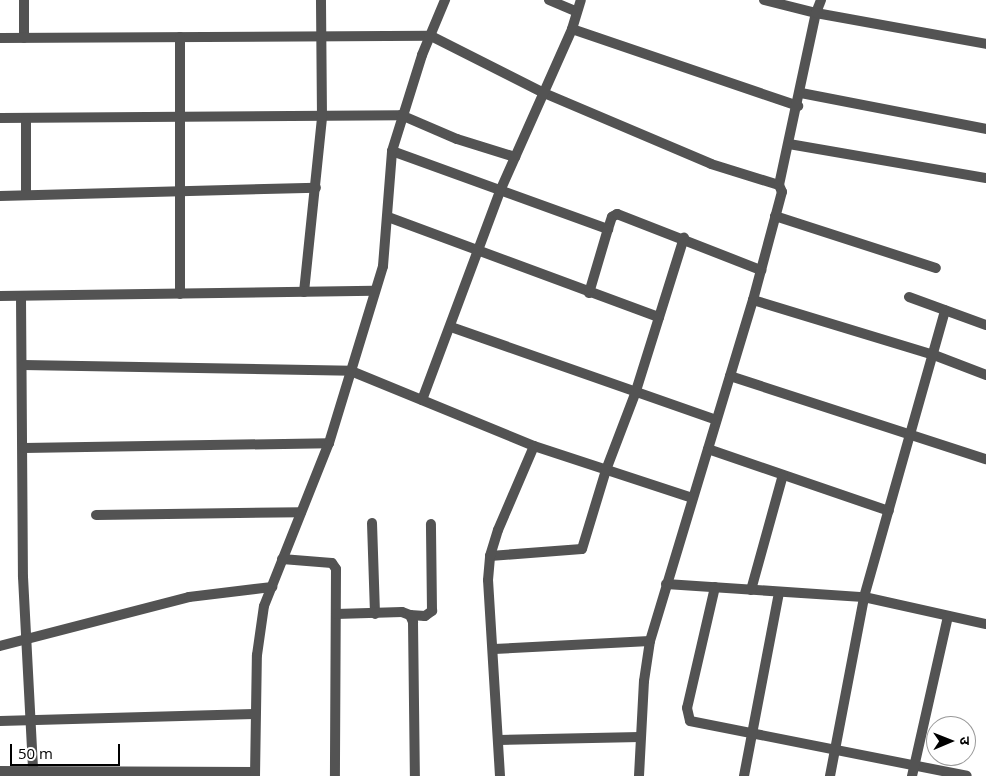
<!DOCTYPE html>
<html>
<head>
<meta charset="utf-8">
<style>
	body { margin:0 }
	#map { position:relative; width:986px; height:776px; overflow:hidden; background:#fff; font-family:"Open Sans","Noto Sans Devanagari",sans-serif }
	div>[style] { position:absolute }
	.minor>* { height:10px; margin:-5px; padding:0 5px; transform-origin:5px; border-radius:5px; background:#535353 }
	span { translate:-50% -50%; white-space:nowrap; text-align:center; line-height:1.15; -webkit-text-stroke:5px #fff; paint-order:stroke }
	.north { position:absolute; left:926px; top:716px; width:50px; height:50px; box-sizing:border-box; background:#fff; border:1px solid #999; border-radius:50%; rotate:89deg; font-size:14px; font-weight:700; line-height:20px; text-align:center; color:#000 }
	.north::after { content:''; display:block; margin:auto; width:18px; height:22px; background:#000; clip-path:polygon(50% 0,100% 100%,50% 72%,0 100%) }
	.scale { position:absolute; left:10px; top:744px; width:110px; height:22px; box-sizing:border-box; border:2px solid #000; border-top:0; padding-left:6px; font-size:15px; line-height:18px; white-space:nowrap; color:#000; -webkit-text-stroke:4px #fff; paint-order:stroke }
</style>
</head>
<body>
<div id="map">
	<div class="minor">
		<i style="left:24px;top:0;width:38px;rotate:90deg"></i>
		<i style="left:549px;top:0;width:30px;rotate:23deg"></i>
		<i style="left:764px;top:0;width:54px;rotate:14deg"></i>
		<i style="left:816px;top:13px;width:14px;rotate:-69deg"></i>
		<i style="left:572px;top:29px;width:239px;rotate:18.8deg"></i>
		<i style="left:0;top:38px;width:431px;rotate:-0.3deg"></i>
		<i style="left:431px;top:36px;width:127px;rotate:26.8deg"></i>
		<i style="left:544px;top:93px;width:181px;rotate:23deg"></i>
		<i style="left:711px;top:164px;width:71px;rotate:17.2deg"></i>
		<i style="left:801px;top:93px;width:188px;rotate:11deg"></i>
		<i style="left:0;top:118px;width:401px;rotate:-0.4deg"></i>
		<i style="left:401px;top:115px;width:61px;rotate:23.2deg"></i>
		<i style="left:457px;top:139px;width:61px;rotate:17.2deg"></i>
		<i style="left:26px;top:118px;width:77px;rotate:90deg"></i>
		<i style="left:789px;top:144px;width:200px;rotate:9.8deg"></i>
		<i style="left:392px;top:151px;width:230px;rotate:19.9deg"></i>
		<i style="left:608px;top:229px;width:13px;rotate:-72deg"></i>
		<i style="left:612px;top:217px;width:6px;rotate:-31deg"></i>
		<i style="left:617px;top:214px;width:155px;rotate:21.3deg"></i>
		<i style="left:0;top:196px;width:316px;rotate:-1.5deg"></i>
		<i style="left:775px;top:216px;width:169px;rotate:17.9deg"></i>
		<i style="left:388px;top:217px;width:289px;rotate:20.3deg"></i>
		<i style="left:304px;top:292px;width:176px;rotate:-84.1deg"></i>
		<i style="left:322px;top:117px;width:117px;rotate:-90.5deg"></i>
		<i style="left:589px;top:293px;width:67px;rotate:-73.5deg"></i>
		<i style="left:180px;top:294px;width:257px;rotate:-90deg"></i>
		<i style="left:0;top:296px;width:374px;rotate:-0.8deg"></i>
		<i style="left:21px;top:297px;width:280px;rotate:89.6deg"></i>
		<i style="left:23px;top:577px;width:194px;rotate:87deg"></i>
		<i style="left:909px;top:297px;width:82px;rotate:20deg"></i>
		<i style="left:753px;top:300px;width:189px;rotate:16.9deg"></i>
		<i style="left:934px;top:355px;width:56px;rotate:21deg"></i>
		<i style="left:451px;top:327px;width:281px;rotate:19.3deg"></i>
		<i style="left:23px;top:365px;width:328px;rotate:1deg"></i>
		<i style="left:351px;top:371px;width:198px;rotate:22.3deg"></i>
		<i style="left:534px;top:446px;width:166px;rotate:18.2deg"></i>
		<i style="left:730px;top:376px;width:269px;rotate:18deg"></i>
		<i style="left:422px;top:400px;width:223px;rotate:-69.5deg"></i>
		<i style="left:500px;top:191px;width:177px;rotate:-66deg"></i>
		<i style="left:572px;top:29px;width:30px;rotate:-73deg"></i>
		<i style="left:24px;top:448px;width:305px;rotate:-0.9deg"></i>
		<i style="left:708px;top:449px;width:191px;rotate:18.9deg"></i>
		<i style="left:96px;top:515px;width:205px;rotate:-0.8deg"></i>
		<i style="left:372px;top:523px;width:91px;rotate:88.1deg"></i>
		<i style="left:490px;top:556px;width:92px;rotate:-4.4deg"></i>
		<i style="left:582px;top:549px;width:83px;rotate:-73.1deg"></i>
		<i style="left:606px;top:470px;width:81px;rotate:-69.1deg"></i>
		<i style="left:635px;top:394px;width:164px;rotate:-72.6deg"></i>
		<i style="left:282px;top:559px;width:50px;rotate:4.6deg"></i>
		<i style="left:332px;top:563px;width:7px;rotate:56deg"></i>
		<i style="left:336px;top:569px;width:207px;rotate:90.3deg"></i>
		<i style="left:666px;top:584px;width:198px;rotate:3.8deg"></i>
		<i style="left:864px;top:597px;width:125px;rotate:12.5deg"></i>
		<i style="left:715px;top:587px;width:124px;rotate:103deg"></i>
		<i style="left:687px;top:708px;width:13px;rotate:77deg"></i>
		<i style="left:690px;top:721px;width:282px;rotate:11.2deg"></i>
		<i style="left:751px;top:590px;width:119px;rotate:-74.5deg"></i>
		<i style="left:336px;top:614px;width:66px;rotate:-1.7deg"></i>
		<i style="left:402px;top:612px;width:9px;rotate:21deg"></i>
		<i style="left:410px;top:615px;width:8px;rotate:67deg"></i>
		<i style="left:413px;top:622px;width:154px;rotate:89.3deg"></i>
		<i style="left:410px;top:615px;width:15px;rotate:4deg"></i>
		<i style="left:425px;top:616px;width:9px;rotate:-36deg"></i>
		<i style="left:432px;top:611px;width:87px;rotate:-90.7deg"></i>
		<i style="left:0;top:646px;width:195px;rotate:-14.5deg"></i>
		<i style="left:189px;top:597px;width:84px;rotate:-6.9deg"></i>
		<i style="left:494px;top:649px;width:156px;rotate:-2.9deg"></i>
		<i style="left:0;top:721px;width:254px;rotate:-1.6deg"></i>
		<i style="left:499px;top:740px;width:141px;rotate:-1.2deg"></i>
		<i style="left:0;top:771px;width:254px;rotate:0.2deg"></i>
		<i style="left:255px;top:776px;width:121px;rotate:-89.1deg"></i>
		<i style="left:257px;top:655px;width:49px;rotate:-81.9deg"></i>
		<i style="left:264px;top:606px;width:175px;rotate:-68.3deg"></i>
		<i style="left:329px;top:443px;width:185px;rotate:-73deg"></i>
		<i style="left:383px;top:266px;width:115px;rotate:-85.5deg"></i>
		<i style="left:392px;top:151px;width:101px;rotate:-72.6deg"></i>
		<i style="left:422px;top:55px;width:60px;rotate:-67.3deg"></i>
		<i style="left:500px;top:776px;width:196px;rotate:-93.5deg"></i>
		<i style="left:488px;top:580px;width:24px;rotate:-85deg"></i>
		<i style="left:490px;top:556px;width:27px;rotate:-73deg"></i>
		<i style="left:498px;top:530px;width:91px;rotate:-66.8deg"></i>
		<i style="left:639px;top:776px;width:95px;rotate:-87deg"></i>
		<i style="left:644px;top:681px;width:40px;rotate:-81.5deg"></i>
		<i style="left:650px;top:641px;width:356px;rotate:-73.2deg"></i>
		<i style="left:753px;top:300px;width:112px;rotate:-75deg"></i>
		<i style="left:782px;top:192px;width:8px;rotate:-113deg"></i>
		<i style="left:779px;top:185px;width:176px;rotate:-77.9deg"></i>
		<i style="left:816px;top:13px;width:173px;rotate:10.3deg"></i>
		<i style="left:744px;top:776px;width:187px;rotate:-79.2deg"></i>
		<i style="left:830px;top:776px;width:182px;rotate:-79.2deg"></i>
		<i style="left:864px;top:597px;width:298px;rotate:-74.2deg"></i>
		<i style="left:912px;top:776px;width:164px;rotate:-77.3deg"></i>
	</div>
	<div class="north">उ</div>
	<div class="scale">50 m</div>
</div>
</body>
</html>
